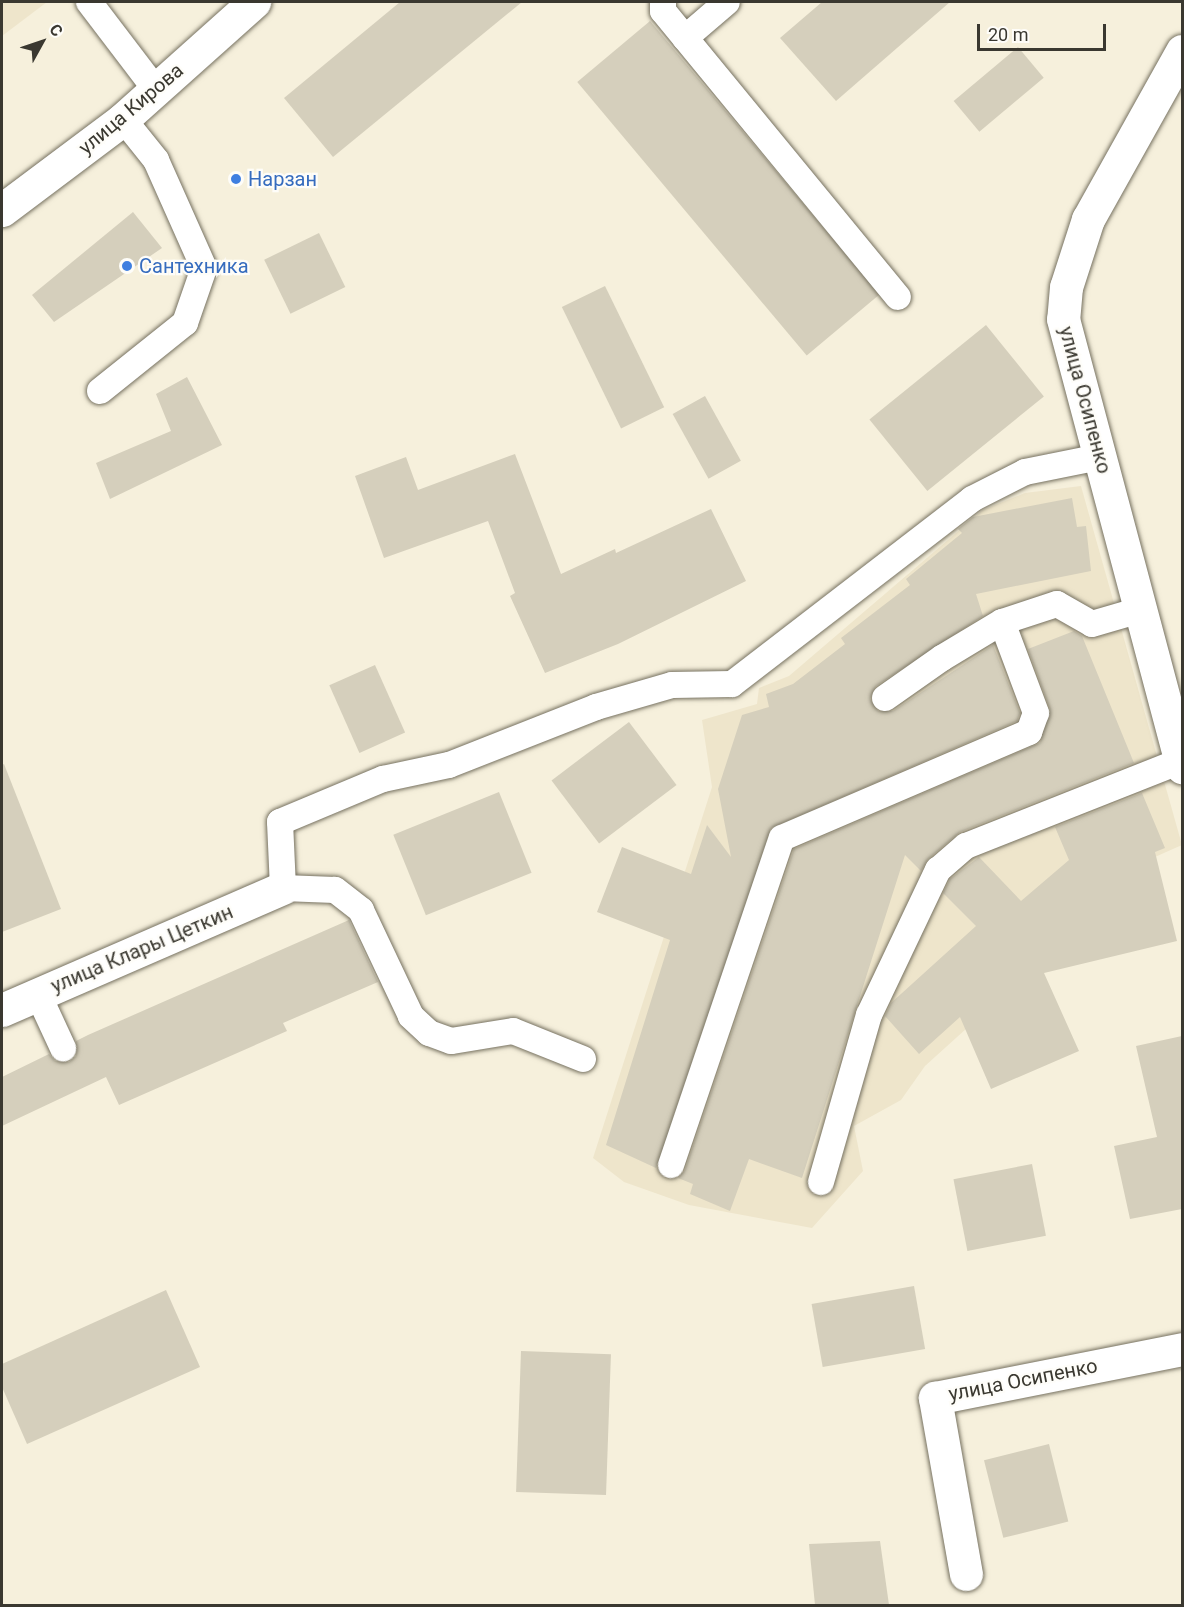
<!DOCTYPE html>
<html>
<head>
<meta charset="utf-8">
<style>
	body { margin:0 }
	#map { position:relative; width:1184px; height:1607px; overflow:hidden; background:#f6f0dc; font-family:Roboto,sans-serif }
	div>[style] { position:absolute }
	.built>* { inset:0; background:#eee5cb }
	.building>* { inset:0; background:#d5cfbc; transform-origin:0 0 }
	.roads { filter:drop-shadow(0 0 2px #767160) drop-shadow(0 0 2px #767160) }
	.lane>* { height:26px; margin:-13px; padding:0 13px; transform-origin:13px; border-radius:13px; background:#fff }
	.street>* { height:33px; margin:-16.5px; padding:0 16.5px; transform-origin:16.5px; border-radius:16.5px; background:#fff }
	.secondary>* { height:33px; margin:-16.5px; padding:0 16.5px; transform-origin:16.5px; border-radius:16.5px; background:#fff }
	.dots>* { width:16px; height:16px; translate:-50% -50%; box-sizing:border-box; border:3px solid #fefdf9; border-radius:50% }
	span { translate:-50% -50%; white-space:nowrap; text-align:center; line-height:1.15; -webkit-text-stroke:4.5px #fefdf9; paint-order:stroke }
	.street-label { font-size:20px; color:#3a3830 }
	.shop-label { font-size:20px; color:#366cbe }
	.left { translate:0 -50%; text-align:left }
	.frame { position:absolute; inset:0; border:3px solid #3a3830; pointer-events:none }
	.north { position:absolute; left:12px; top:12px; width:60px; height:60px; -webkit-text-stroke:4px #fefdf9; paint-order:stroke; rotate:50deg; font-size:16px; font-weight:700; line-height:24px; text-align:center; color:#3a3830 }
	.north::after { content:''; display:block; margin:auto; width:21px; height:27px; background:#3a3830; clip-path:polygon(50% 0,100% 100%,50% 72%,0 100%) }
	.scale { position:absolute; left:977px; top:24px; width:129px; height:27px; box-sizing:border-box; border:3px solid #3a3830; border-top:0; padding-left:8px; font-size:18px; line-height:21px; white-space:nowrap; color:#3a3830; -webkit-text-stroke:4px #fefdf9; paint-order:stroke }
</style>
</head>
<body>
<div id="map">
	<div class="built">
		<i style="clip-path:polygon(2px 2px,47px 2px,2px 36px)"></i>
		<i style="clip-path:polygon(1081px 486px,1182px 845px,1094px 884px,1029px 972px,925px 1066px,901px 1100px,854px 1126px,863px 1171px,812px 1228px,689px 1205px,624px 1182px,593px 1158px,712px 787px,702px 720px,757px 704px,759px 688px,789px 676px,983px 510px,1025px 493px)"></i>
	</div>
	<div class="building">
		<i style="clip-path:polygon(400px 2px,522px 2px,333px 157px,284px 98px)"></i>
		<i style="clip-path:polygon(822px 2px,950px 2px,836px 101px,780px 38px)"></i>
		<i style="left:650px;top:21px;width:357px;height:95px;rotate:50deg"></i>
		<i style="left:1018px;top:47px;width:40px;height:84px;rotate:50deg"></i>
		<i style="clip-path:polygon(133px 212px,162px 248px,54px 322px,32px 295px)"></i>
		<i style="left:319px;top:233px;width:60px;height:61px;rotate:64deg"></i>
		<i style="left:605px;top:286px;width:135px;height:48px;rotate:64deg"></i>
		<i style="left:986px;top:325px;width:92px;height:150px;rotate:51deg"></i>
		<i style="clip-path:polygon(187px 377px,222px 445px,110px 499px,96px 463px,171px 431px,156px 394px)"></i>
		<i style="left:705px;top:396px;width:74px;height:37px;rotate:61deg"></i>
		<i style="clip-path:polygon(515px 454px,561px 574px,615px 549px,616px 553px,711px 509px,746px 581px,618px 644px,545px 673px,510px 596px,515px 593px,488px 521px,384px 558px,355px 476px,406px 457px,418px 490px)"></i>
		<i style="clip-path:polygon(1072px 498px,1077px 527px,1086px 526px,1091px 571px,976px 594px,983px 616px,876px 686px,870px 699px,878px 711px,893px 711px,993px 645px,1020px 713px,1017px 721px,771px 828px,656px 1168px,606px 1145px,670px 940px,597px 912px,622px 847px,691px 874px,707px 825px,731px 857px,718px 789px,742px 715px,769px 707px,766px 694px,793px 684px,845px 644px,841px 638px,910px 585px,906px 579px,962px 533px,958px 529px,973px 517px)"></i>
		<i style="clip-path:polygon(1074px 631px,1082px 636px,1134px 763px,960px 832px,928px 859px,921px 871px,905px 855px,802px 1178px,749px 1159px,730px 1211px,690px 1194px,693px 1184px,678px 1178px,685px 1170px,794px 849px,1040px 743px,1050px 709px,1028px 649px)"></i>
		<i style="left:375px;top:665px;width:74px;height:50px;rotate:66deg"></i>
		<i style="left:629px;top:722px;width:79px;height:97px;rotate:53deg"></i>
		<i style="clip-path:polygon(4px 764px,61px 909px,2px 932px,2px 765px)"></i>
		<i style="left:499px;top:792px;width:87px;height:114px;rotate:68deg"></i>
		<i style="clip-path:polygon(1142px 793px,1165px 848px,1155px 852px,1177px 941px,1044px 973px,1079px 1051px,991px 1089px,960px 1017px,919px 1054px,885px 1016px,891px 1003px,976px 926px,943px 893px,950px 879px,979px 857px,1021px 901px,1069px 860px,1055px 827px)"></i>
		<i style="clip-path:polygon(349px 920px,378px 982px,283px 1023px,287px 1031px,119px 1105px,106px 1077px,2px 1126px,2px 1077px,49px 1054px,55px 1061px,69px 1062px,76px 1056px,76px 1041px,88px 1035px)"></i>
		<i style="clip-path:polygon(1182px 1036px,1182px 1209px,1130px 1219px,1114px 1146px,1157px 1137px,1136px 1046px)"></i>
		<i style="left:1032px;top:1164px;width:73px;height:80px;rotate:79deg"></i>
		<i style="left:914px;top:1286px;width:64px;height:104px;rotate:80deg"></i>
		<i style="clip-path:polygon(166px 1290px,200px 1367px,27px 1444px,2px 1387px,2px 1364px)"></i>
		<i style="left:521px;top:1351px;width:90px;height:141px;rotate:2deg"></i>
		<i style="left:1049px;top:1444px;width:80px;height:67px;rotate:76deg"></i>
		<i style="clip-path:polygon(880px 1541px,889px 1605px,815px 1605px,809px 1544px)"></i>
	</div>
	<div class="roads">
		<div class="lane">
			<i style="left:89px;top:2px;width:111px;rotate:52.7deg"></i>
			<i style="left:663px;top:2px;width:9px;rotate:90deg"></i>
			<i style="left:663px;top:11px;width:370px;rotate:50.6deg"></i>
			<i style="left:685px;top:38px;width:55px;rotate:-40.6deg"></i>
			<i style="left:100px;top:391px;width:109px;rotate:-38.7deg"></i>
			<i style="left:185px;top:323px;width:58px;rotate:-70.9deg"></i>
			<i style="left:204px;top:268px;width:118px;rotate:-114deg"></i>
			<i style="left:156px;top:160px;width:53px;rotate:-128.8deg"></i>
			<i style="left:885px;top:698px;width:70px;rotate:-35.1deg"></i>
			<i style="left:942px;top:658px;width:70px;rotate:-31deg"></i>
			<i style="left:1002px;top:622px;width:58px;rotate:-18.1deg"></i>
			<i style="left:1057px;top:604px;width:40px;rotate:29.7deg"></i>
			<i style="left:1092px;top:624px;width:50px;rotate:-16.3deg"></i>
			<i style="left:38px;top:994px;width:60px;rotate:65.2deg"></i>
			<i style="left:583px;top:1059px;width:75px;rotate:-158.2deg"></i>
			<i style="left:513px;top:1031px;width:63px;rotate:170.8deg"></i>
			<i style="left:451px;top:1041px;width:23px;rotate:-160deg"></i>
			<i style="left:429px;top:1033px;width:25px;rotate:-137deg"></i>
			<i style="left:411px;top:1016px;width:117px;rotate:-115.3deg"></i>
			<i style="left:361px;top:910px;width:33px;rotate:-142deg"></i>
			<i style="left:335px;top:890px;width:52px;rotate:-177.8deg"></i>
			<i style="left:283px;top:888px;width:66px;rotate:-92.6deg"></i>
			<i style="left:280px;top:822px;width:112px;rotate:-22.7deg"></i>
			<i style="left:383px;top:779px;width:67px;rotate:-12deg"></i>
			<i style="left:449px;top:765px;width:158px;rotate:-21.5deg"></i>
			<i style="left:596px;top:707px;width:79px;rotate:-16.1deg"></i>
			<i style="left:672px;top:685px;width:60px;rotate:-1deg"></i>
			<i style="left:732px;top:684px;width:303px;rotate:-37.6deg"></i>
			<i style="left:972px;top:499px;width:59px;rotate:-27deg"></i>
			<i style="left:1025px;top:472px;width:76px;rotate:-11.3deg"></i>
			<i style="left:671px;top:1165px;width:345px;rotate:-71.3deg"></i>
			<i style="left:782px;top:838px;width:269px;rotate:-23.2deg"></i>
			<i style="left:1029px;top:732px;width:20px;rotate:-70deg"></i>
			<i style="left:1036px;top:713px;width:97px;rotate:-110.5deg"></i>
			<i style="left:821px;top:1182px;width:174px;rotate:-74deg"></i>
			<i style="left:869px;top:1015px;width:161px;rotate:-64.6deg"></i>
			<i style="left:938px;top:870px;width:37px;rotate:-41deg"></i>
			<i style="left:966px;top:846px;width:231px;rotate:-21.6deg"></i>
		</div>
		<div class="street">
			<i style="left:1182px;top:51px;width:193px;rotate:119.2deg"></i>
			<i style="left:1088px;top:219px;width:71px;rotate:107.9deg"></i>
			<i style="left:1066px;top:287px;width:32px;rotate:95deg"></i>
			<i style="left:1063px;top:319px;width:464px;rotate:75.1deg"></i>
			<i style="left:2px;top:1010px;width:306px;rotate:-23.5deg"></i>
			<i style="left:966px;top:1574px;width:179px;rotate:-100deg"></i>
			<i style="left:935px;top:1398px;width:252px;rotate:-11.2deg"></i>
		</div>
		<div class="secondary">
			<i style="left:2px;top:210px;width:151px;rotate:-36.9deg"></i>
			<i style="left:123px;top:119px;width:176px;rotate:-41.8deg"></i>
		</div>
	</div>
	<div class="dots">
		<i style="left:236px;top:179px;background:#3f7fe0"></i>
		<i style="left:127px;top:266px;background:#3f7fe0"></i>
	</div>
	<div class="street-label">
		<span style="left:131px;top:109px;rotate:-40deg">улица Кирова</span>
		<span style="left:1085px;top:400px;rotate:75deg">улица Осипенко</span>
		<span style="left:142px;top:949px;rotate:-23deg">улица Клары Цеткин</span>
		<span style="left:1023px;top:1380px;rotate:-11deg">улица Осипенко</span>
	</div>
	<div class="shop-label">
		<span class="left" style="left:248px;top:179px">Нарзан</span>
		<span class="left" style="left:139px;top:266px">Сантехника</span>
	</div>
	<div class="frame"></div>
	<div class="north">С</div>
	<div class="scale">20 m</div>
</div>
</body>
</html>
